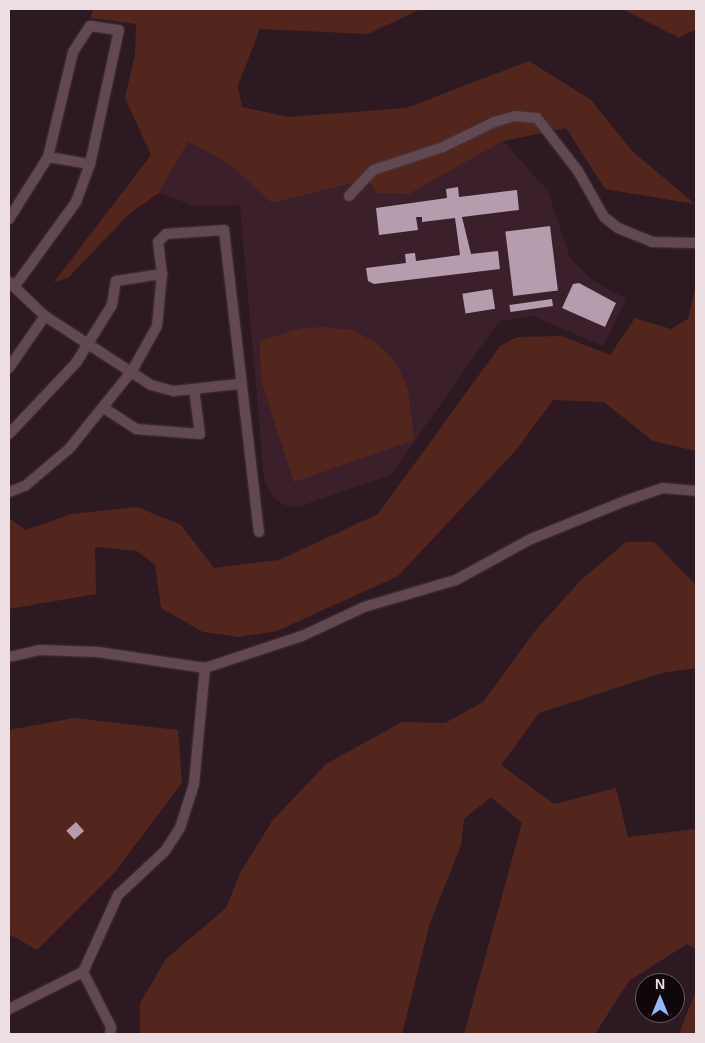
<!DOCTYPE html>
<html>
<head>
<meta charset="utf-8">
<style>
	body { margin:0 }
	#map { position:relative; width:705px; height:1043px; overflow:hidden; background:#2d1921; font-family:Helvetica,sans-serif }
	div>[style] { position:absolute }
	.built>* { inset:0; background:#3b1f2a }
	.green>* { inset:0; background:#53261d }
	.building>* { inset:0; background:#b59dae; transform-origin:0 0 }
	.roads { filter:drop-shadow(0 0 1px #45343a) drop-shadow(0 0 1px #45343a) }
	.minor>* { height:10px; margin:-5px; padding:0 5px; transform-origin:5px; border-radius:5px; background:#614851 }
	span { translate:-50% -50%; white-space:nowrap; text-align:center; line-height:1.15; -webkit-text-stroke:5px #10070a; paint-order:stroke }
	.frame { position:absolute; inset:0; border:10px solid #eddee3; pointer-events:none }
	.north { position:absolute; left:635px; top:973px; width:50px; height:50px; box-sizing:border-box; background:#10070a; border:1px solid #685d61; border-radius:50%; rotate:0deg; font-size:14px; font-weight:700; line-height:20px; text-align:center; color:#eddee3 }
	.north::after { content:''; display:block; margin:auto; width:18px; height:22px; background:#94b7fd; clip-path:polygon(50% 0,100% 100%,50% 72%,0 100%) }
</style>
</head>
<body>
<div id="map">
	<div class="built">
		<i style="clip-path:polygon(503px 141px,548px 191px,570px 258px,592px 280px,626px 299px,603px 346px,532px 316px,499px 321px,391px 475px,298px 507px,284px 505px,273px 497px,264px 479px,240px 205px,195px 206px,159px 193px,188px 142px,228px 163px,272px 203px,368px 179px,409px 194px)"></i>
	</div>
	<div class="green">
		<i style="clip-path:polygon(94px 9px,421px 9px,368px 34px,260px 29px,238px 85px,242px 107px,288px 117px,406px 108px,529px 61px,591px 100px,632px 151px,695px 204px,605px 189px,566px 128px,503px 141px,409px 194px,376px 193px,368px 179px,272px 203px,228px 163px,188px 142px,159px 193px,130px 213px,68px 278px,54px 282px,151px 155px,125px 98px,135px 54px,136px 24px,90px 18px)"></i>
		<i style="clip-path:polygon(622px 9px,696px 9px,696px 29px,679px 38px)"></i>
		<i style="clip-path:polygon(696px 283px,696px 451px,653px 441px,604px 402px,553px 400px,517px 449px,398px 576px,277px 631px,239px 637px,203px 632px,161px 608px,155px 565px,137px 551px,95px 547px,96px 594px,9px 609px,9px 518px,26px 530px,71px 514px,137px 507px,181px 525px,214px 568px,279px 560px,378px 514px,500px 346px,517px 337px,562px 336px,610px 355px,635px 318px,671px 329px,688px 319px)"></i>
		<i style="clip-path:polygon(325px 327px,353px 330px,375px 342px,396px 362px,408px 389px,414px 440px,294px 482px,262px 384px,259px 341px,302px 328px)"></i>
		<i style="clip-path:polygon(626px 542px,654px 542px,696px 585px,696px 668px,662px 673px,539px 713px,501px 765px,554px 804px,616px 788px,628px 837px,696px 829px,696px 949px,687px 944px,629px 981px,595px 1034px,464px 1034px,522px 823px,491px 797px,464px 819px,461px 845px,430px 923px,402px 1034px,140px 1034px,140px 1003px,166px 959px,226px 908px,240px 873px,272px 821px,326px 764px,402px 722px,445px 723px,483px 702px,535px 631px,581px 580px)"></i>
		<i style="clip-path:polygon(74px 718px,178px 730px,182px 783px,114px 873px,37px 950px,9px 934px,9px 730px)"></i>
		<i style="clip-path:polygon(696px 990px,696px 1034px,679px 1034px)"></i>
	</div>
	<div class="building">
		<i style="clip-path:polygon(458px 187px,459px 197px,517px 190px,519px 210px,462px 217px,471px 254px,498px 251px,500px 269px,374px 284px,368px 281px,366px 268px,406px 263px,405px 254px,415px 253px,416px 261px,460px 255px,455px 218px,422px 222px,422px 217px,416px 217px,418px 230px,379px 235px,376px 208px,447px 198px,446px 189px)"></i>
		<i style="left:550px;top:226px;width:65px;height:45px;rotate:83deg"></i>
		<i style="clip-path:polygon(579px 283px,616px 303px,605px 327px,562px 308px,573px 284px)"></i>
		<i style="left:492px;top:289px;width:20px;height:30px;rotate:81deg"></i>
		<i style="left:552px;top:299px;width:7px;height:43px;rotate:82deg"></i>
		<i style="left:76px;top:822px;width:12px;height:13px;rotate:48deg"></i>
	</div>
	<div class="roads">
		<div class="minor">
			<i style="left:48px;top:157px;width:43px;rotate:9.5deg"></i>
			<i style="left:349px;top:196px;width:35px;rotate:-47deg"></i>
			<i style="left:373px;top:170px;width:74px;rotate:-18.2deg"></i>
			<i style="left:443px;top:147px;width:57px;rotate:-26.1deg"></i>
			<i style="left:494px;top:122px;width:22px;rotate:-16deg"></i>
			<i style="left:515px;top:116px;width:22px;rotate:5deg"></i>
			<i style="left:537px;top:118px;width:67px;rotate:52.3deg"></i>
			<i style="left:578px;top:171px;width:53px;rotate:60.5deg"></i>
			<i style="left:604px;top:217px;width:18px;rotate:38deg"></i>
			<i style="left:618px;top:228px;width:37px;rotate:22deg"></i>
			<i style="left:652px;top:242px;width:44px;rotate:1.3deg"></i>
			<i style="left:9px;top:219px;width:73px;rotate:-57.8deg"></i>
			<i style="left:48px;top:157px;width:108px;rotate:-76.6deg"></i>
			<i style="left:73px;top:52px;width:31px;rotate:-57deg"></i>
			<i style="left:90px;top:26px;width:29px;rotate:8deg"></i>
			<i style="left:119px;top:30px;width:137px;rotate:102.2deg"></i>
			<i style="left:90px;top:164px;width:40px;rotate:110.2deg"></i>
			<i style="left:76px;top:202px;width:104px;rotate:126deg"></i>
			<i style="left:9px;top:282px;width:50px;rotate:43.4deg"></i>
			<i style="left:45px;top:316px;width:126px;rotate:33.1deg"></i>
			<i style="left:151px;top:385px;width:24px;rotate:15deg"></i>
			<i style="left:174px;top:391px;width:65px;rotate:-6.1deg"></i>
			<i style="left:9px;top:368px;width:63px;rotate:-55.3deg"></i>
			<i style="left:104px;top:408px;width:38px;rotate:33deg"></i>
			<i style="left:136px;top:429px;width:64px;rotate:4.5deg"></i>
			<i style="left:200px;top:434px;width:45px;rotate:-97.6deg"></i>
			<i style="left:9px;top:434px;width:98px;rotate:-46.7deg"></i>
			<i style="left:76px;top:363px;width:68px;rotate:-58.2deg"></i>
			<i style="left:112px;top:305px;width:24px;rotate:-81deg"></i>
			<i style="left:116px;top:281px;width:47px;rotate:-8.7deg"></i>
			<i style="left:9px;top:492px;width:17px;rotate:-21deg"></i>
			<i style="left:25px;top:486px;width:57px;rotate:-40.1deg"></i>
			<i style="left:69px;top:449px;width:100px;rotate:-51.1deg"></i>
			<i style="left:132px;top:371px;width:51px;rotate:-60.9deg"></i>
			<i style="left:157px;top:326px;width:52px;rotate:-84.5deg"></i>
			<i style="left:162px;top:274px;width:32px;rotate:-97deg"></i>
			<i style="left:158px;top:242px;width:11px;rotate:-45deg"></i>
			<i style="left:166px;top:234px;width:58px;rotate:-3.9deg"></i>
			<i style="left:224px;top:230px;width:304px;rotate:83.4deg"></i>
			<i style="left:9px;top:657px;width:31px;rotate:-13deg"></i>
			<i style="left:39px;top:650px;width:59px;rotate:1.9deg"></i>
			<i style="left:98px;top:652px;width:108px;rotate:8.5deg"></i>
			<i style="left:205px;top:668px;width:102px;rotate:-18.3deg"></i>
			<i style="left:302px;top:636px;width:68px;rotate:-25.1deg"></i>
			<i style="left:364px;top:607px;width:96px;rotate:-16.4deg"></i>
			<i style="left:456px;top:580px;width:85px;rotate:-28.7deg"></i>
			<i style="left:531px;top:539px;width:101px;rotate:-22deg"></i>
			<i style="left:625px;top:501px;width:40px;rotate:-18.9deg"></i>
			<i style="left:663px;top:488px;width:33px;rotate:5deg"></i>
			<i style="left:83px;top:972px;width:62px;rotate:63deg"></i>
			<i style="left:111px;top:1027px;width:7px;rotate:98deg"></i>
			<i style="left:9px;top:1009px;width:83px;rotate:-26.6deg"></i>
			<i style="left:83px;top:972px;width:85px;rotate:-65.6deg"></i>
			<i style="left:118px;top:895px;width:64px;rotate:-43.1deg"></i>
			<i style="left:165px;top:851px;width:27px;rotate:-57deg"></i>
			<i style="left:180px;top:828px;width:46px;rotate:-72.3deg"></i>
			<i style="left:194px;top:784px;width:117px;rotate:-84.6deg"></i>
		</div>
	</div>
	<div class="frame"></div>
	<div class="north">N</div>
</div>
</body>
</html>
